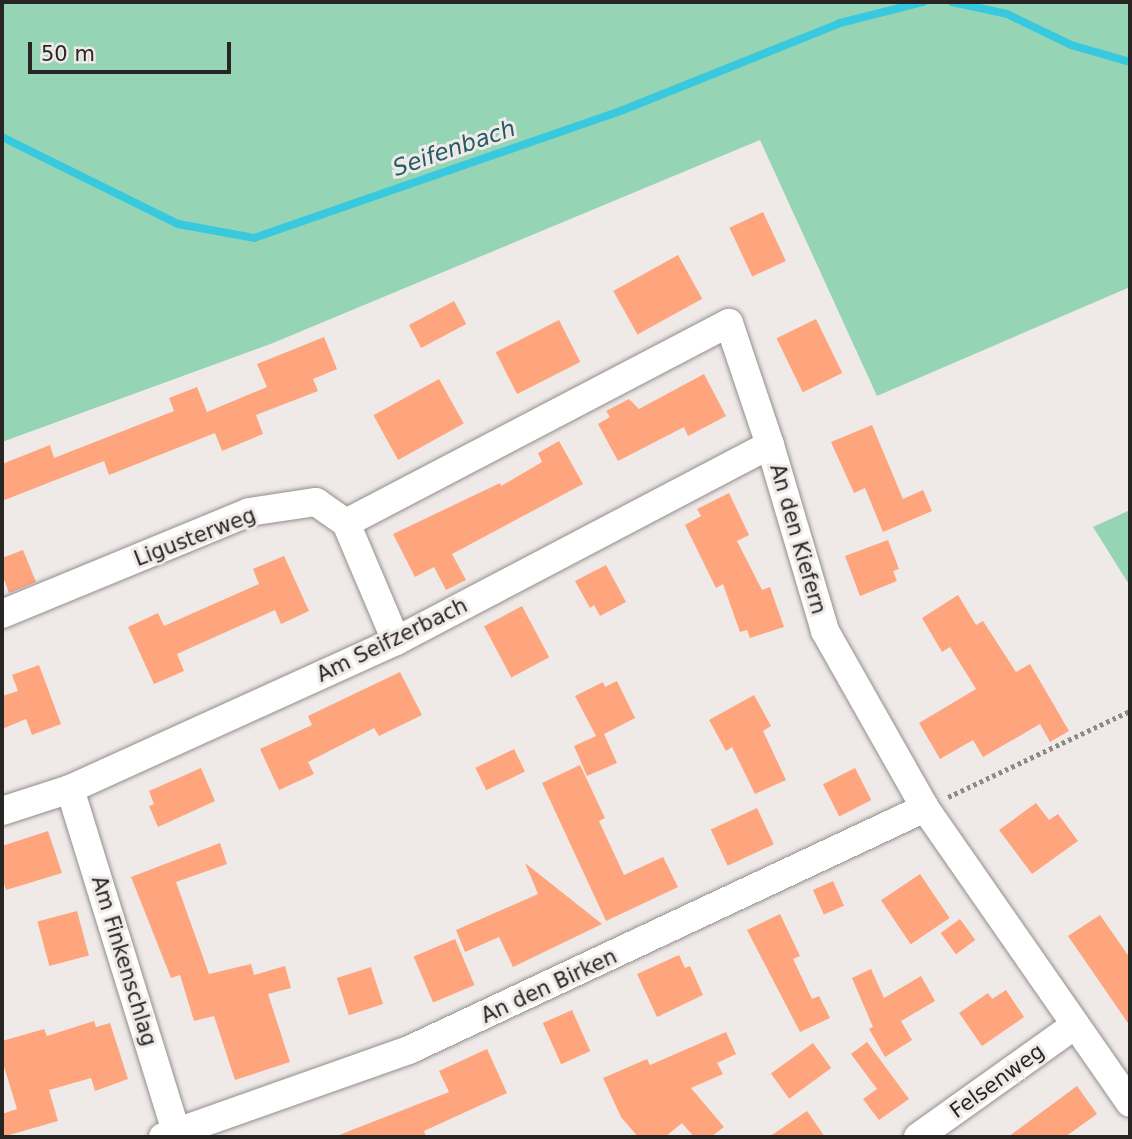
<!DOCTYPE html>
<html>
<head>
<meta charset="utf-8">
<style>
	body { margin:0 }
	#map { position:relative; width:1132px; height:1139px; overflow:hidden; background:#efeae8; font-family:"DejaVu Sans",sans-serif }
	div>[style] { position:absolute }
	.green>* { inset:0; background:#95d5b6 }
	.stream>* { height:8px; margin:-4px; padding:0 4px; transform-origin:4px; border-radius:4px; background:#39c9df }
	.building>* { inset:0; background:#ffa57d; transform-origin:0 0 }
	.path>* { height:4.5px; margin-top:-2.25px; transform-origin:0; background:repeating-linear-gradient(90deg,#8c8987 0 3.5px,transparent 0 7px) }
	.roads { filter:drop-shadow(0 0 2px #938e8d) drop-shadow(0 0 2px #938e8d) }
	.minor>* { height:28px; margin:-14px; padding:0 14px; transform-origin:14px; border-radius:14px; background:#fff }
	span { translate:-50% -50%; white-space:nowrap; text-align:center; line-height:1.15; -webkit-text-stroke:6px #efeae8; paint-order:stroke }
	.street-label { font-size:21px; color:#282625 }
	.water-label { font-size:23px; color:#245d66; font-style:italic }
	.frame { position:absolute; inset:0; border:4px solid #282625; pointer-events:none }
	.scale { position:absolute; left:28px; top:42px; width:203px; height:32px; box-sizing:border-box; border:4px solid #282625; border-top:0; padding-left:9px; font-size:21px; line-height:24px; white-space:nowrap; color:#282625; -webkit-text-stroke:5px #efeae8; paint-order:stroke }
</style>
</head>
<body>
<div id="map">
	<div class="green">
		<i style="clip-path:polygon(2px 2px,1130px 2px,1130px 287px,877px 396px,760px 140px,273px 343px,2px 442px)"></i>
		<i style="clip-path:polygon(1130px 510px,1130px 586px,1093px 527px)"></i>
	</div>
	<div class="stream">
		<i style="left:952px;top:2px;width:56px;rotate:12.3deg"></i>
		<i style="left:1007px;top:14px;width:71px;rotate:25.8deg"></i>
		<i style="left:1071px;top:45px;width:61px;rotate:16.1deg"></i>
		<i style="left:2px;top:137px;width:196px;rotate:26.3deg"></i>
		<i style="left:178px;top:224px;width:77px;rotate:10.4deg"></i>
		<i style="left:254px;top:238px;width:391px;rotate:-19.1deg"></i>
		<i style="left:623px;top:110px;width:234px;rotate:-21.8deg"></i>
		<i style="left:840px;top:23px;width:86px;rotate:-14.2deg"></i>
	</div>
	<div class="building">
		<i style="left:763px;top:212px;width:54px;height:37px;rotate:65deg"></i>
		<i style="left:678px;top:255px;width:50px;height:74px;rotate:61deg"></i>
		<i style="left:454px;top:301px;width:26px;height:51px;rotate:62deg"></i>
		<i style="left:816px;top:319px;width:60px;height:44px;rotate:64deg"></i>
		<i style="left:559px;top:320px;width:47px;height:71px;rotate:63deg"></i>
		<i style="clip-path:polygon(324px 337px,337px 369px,313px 379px,318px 391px,256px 415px,263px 434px,222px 451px,215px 433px,109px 475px,104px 461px,2px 501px,2px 464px,50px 445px,54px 458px,174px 411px,169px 398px,197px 387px,207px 412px,267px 387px,257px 364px)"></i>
		<i style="clip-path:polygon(704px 374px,726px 416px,688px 436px,684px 427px,618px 461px,598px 424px,610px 417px,606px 411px,629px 399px,639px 409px)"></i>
		<i style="left:439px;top:379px;width:51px;height:75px;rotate:61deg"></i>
		<i style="clip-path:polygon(872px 425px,903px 499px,923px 490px,932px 511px,883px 532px,865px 488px,854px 493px,831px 442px)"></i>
		<i style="clip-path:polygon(559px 441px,583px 484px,452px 554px,466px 580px,446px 590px,434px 567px,415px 577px,393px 534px,500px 483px,501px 486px,542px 462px,538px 453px)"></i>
		<i style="clip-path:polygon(729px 493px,749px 535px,737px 541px,762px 590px,770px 587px,784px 627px,750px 638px,747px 630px,740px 632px,723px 584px,716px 588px,685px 525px,701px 516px,697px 509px)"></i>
		<i style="clip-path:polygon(888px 540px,899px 569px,893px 571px,897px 581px,860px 596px,845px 556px)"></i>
		<i style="clip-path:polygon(23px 550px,36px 582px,9px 593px,2px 574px,2px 558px)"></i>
		<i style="clip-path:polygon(284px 556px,309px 611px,281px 624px,275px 610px,177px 654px,184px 671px,154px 684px,128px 627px,158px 613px,164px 626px,259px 584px,253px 569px)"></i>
		<i style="clip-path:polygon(606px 565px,626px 602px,600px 616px,594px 605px,590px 608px,575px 581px)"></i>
		<i style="clip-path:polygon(958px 595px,976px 625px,983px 621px,1016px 672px,1030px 664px,1069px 731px,1050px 742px,1040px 724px,983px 757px,973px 740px,940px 759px,919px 723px,976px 689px,950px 647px,942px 652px,922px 618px)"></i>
		<i style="left:522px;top:606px;width:58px;height:43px;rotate:62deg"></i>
		<i style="clip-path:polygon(39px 665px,61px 724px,32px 735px,26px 719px,2px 729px,2px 696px,18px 691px,12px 675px)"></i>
		<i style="clip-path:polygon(400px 672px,422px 715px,379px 736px,374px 728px,308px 762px,314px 774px,279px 790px,260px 749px,312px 725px,308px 716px)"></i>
		<i style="clip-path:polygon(617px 681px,635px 718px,604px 734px,617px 763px,587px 776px,574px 746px,596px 736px,575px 696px,603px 682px,605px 687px)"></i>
		<i style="clip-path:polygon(754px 695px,771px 726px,763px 731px,786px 780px,755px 794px,732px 747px,726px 751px,709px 720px)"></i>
		<i style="left:514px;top:749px;width:25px;height:43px;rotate:64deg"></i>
		<i style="clip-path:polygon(580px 765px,605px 818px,599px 821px,624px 875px,663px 857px,678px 887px,606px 921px,542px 783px)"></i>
		<i style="clip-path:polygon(201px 768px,215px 801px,158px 827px,149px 806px,154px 804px,149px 791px)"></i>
		<i style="left:855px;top:768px;width:36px;height:36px;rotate:63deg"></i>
		<i style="clip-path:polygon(1036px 803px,1049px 820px,1058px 814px,1078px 841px,1032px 874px,999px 830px)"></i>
		<i style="left:757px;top:808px;width:40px;height:51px;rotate:65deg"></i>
		<i style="clip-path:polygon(48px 831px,62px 873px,6px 890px,2px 876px,2px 846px)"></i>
		<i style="clip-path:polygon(220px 843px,227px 864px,176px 882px,209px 974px,251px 964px,254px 975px,285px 966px,291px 988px,268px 994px,290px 1062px,235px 1080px,214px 1016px,194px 1021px,180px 975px,171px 978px,131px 877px)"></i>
		<i style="clip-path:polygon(525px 863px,602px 924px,513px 967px,499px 937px,465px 952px,456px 930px,538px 894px)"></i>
		<i style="left:920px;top:874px;width:53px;height:47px;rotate:56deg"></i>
		<i style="left:833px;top:881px;width:27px;height:22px;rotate:66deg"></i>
		<i style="left:77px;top:911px;width:46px;height:41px;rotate:75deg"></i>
		<i style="clip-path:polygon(780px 914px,800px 956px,793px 959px,812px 999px,819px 996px,830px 1018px,800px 1032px,747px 930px)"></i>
		<i style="clip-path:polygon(1100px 915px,1130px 958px,1130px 1026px,1068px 936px)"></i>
		<i style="left:960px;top:919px;width:26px;height:24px;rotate:54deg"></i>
		<i style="left:455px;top:939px;width:50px;height:45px;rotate:67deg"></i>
		<i style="clip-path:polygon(679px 955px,685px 968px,690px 966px,703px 995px,657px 1017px,637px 974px)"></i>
		<i style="left:371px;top:967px;width:39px;height:36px;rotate:72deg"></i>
		<i style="clip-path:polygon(871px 969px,884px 998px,921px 976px,935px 1001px,901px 1021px,912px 1040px,885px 1057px,869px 1029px,873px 1027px,852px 978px)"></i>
		<i style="clip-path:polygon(1006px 990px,1024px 1017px,982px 1046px,959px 1013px,988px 993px,992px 999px)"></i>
		<i style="left:572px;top:1010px;width:45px;height:32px;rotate:66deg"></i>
		<i style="clip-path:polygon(94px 1021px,96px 1027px,110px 1023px,128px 1079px,95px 1091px,91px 1078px,49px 1090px,58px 1121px,2px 1137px,2px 1114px,17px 1109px,2px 1060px,2px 1041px,44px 1029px,47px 1036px)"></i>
		<i style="clip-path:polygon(726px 1032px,736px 1054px,717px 1063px,723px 1074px,691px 1088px,724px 1127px,711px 1137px,694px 1137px,682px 1123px,665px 1137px,638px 1137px,621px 1117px,603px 1078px,647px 1059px,650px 1065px)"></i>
		<i style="clip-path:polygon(867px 1042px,909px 1099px,879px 1120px,863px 1099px,877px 1089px,851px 1054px)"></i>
		<i style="left:813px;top:1043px;width:31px;height:52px;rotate:54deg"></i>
		<i style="clip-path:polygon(487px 1049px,507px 1093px,424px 1131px,426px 1137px,334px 1137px,449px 1092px,439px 1071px)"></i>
		<i style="clip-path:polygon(1077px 1086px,1097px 1114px,1065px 1137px,1008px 1137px)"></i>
		<i style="clip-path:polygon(807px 1111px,825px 1137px,769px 1137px)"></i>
	</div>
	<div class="path">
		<i style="left:948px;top:797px;width:201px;rotate:-25.3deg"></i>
	</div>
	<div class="roads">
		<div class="minor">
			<i style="left:346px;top:523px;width:432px;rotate:-27.6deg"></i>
			<i style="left:729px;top:323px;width:129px;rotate:71.4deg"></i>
			<i style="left:770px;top:445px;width:194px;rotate:73.5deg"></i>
			<i style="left:825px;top:631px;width:203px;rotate:60.5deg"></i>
			<i style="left:925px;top:808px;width:359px;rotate:55.2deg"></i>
			<i style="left:2px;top:614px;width:267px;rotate:-22.4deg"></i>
			<i style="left:249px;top:512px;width:68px;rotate:-8.5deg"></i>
			<i style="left:316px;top:502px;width:37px;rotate:35deg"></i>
			<i style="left:346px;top:523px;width:128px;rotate:67deg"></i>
			<i style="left:70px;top:789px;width:361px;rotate:72.8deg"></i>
			<i style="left:2px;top:811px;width:71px;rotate:-17.9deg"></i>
			<i style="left:70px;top:789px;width:358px;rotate:-24.4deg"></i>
			<i style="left:396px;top:641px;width:422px;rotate:-27.7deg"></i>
			<i style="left:163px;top:1137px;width:261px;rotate:-19.5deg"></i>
			<i style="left:409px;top:1050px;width:570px;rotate:-25.13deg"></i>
			<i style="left:918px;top:1137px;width:193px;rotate:-35.5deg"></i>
		</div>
	</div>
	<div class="street-label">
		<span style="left:195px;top:537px;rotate:-21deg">Ligusterweg</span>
		<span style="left:798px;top:539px;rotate:74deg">An den Kiefern</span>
		<span style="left:392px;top:640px;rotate:-26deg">Am Seifzerbach</span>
		<span style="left:124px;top:961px;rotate:73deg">Am Finkenschlag</span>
		<span style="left:549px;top:986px;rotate:-25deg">An den Birken</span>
		<span style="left:997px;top:1081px;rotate:-36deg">Felsenweg</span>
	</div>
	<div class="water-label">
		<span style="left:454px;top:148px;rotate:-19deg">Seifenbach</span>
	</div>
	<div class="frame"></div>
	<div class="scale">50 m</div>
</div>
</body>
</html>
